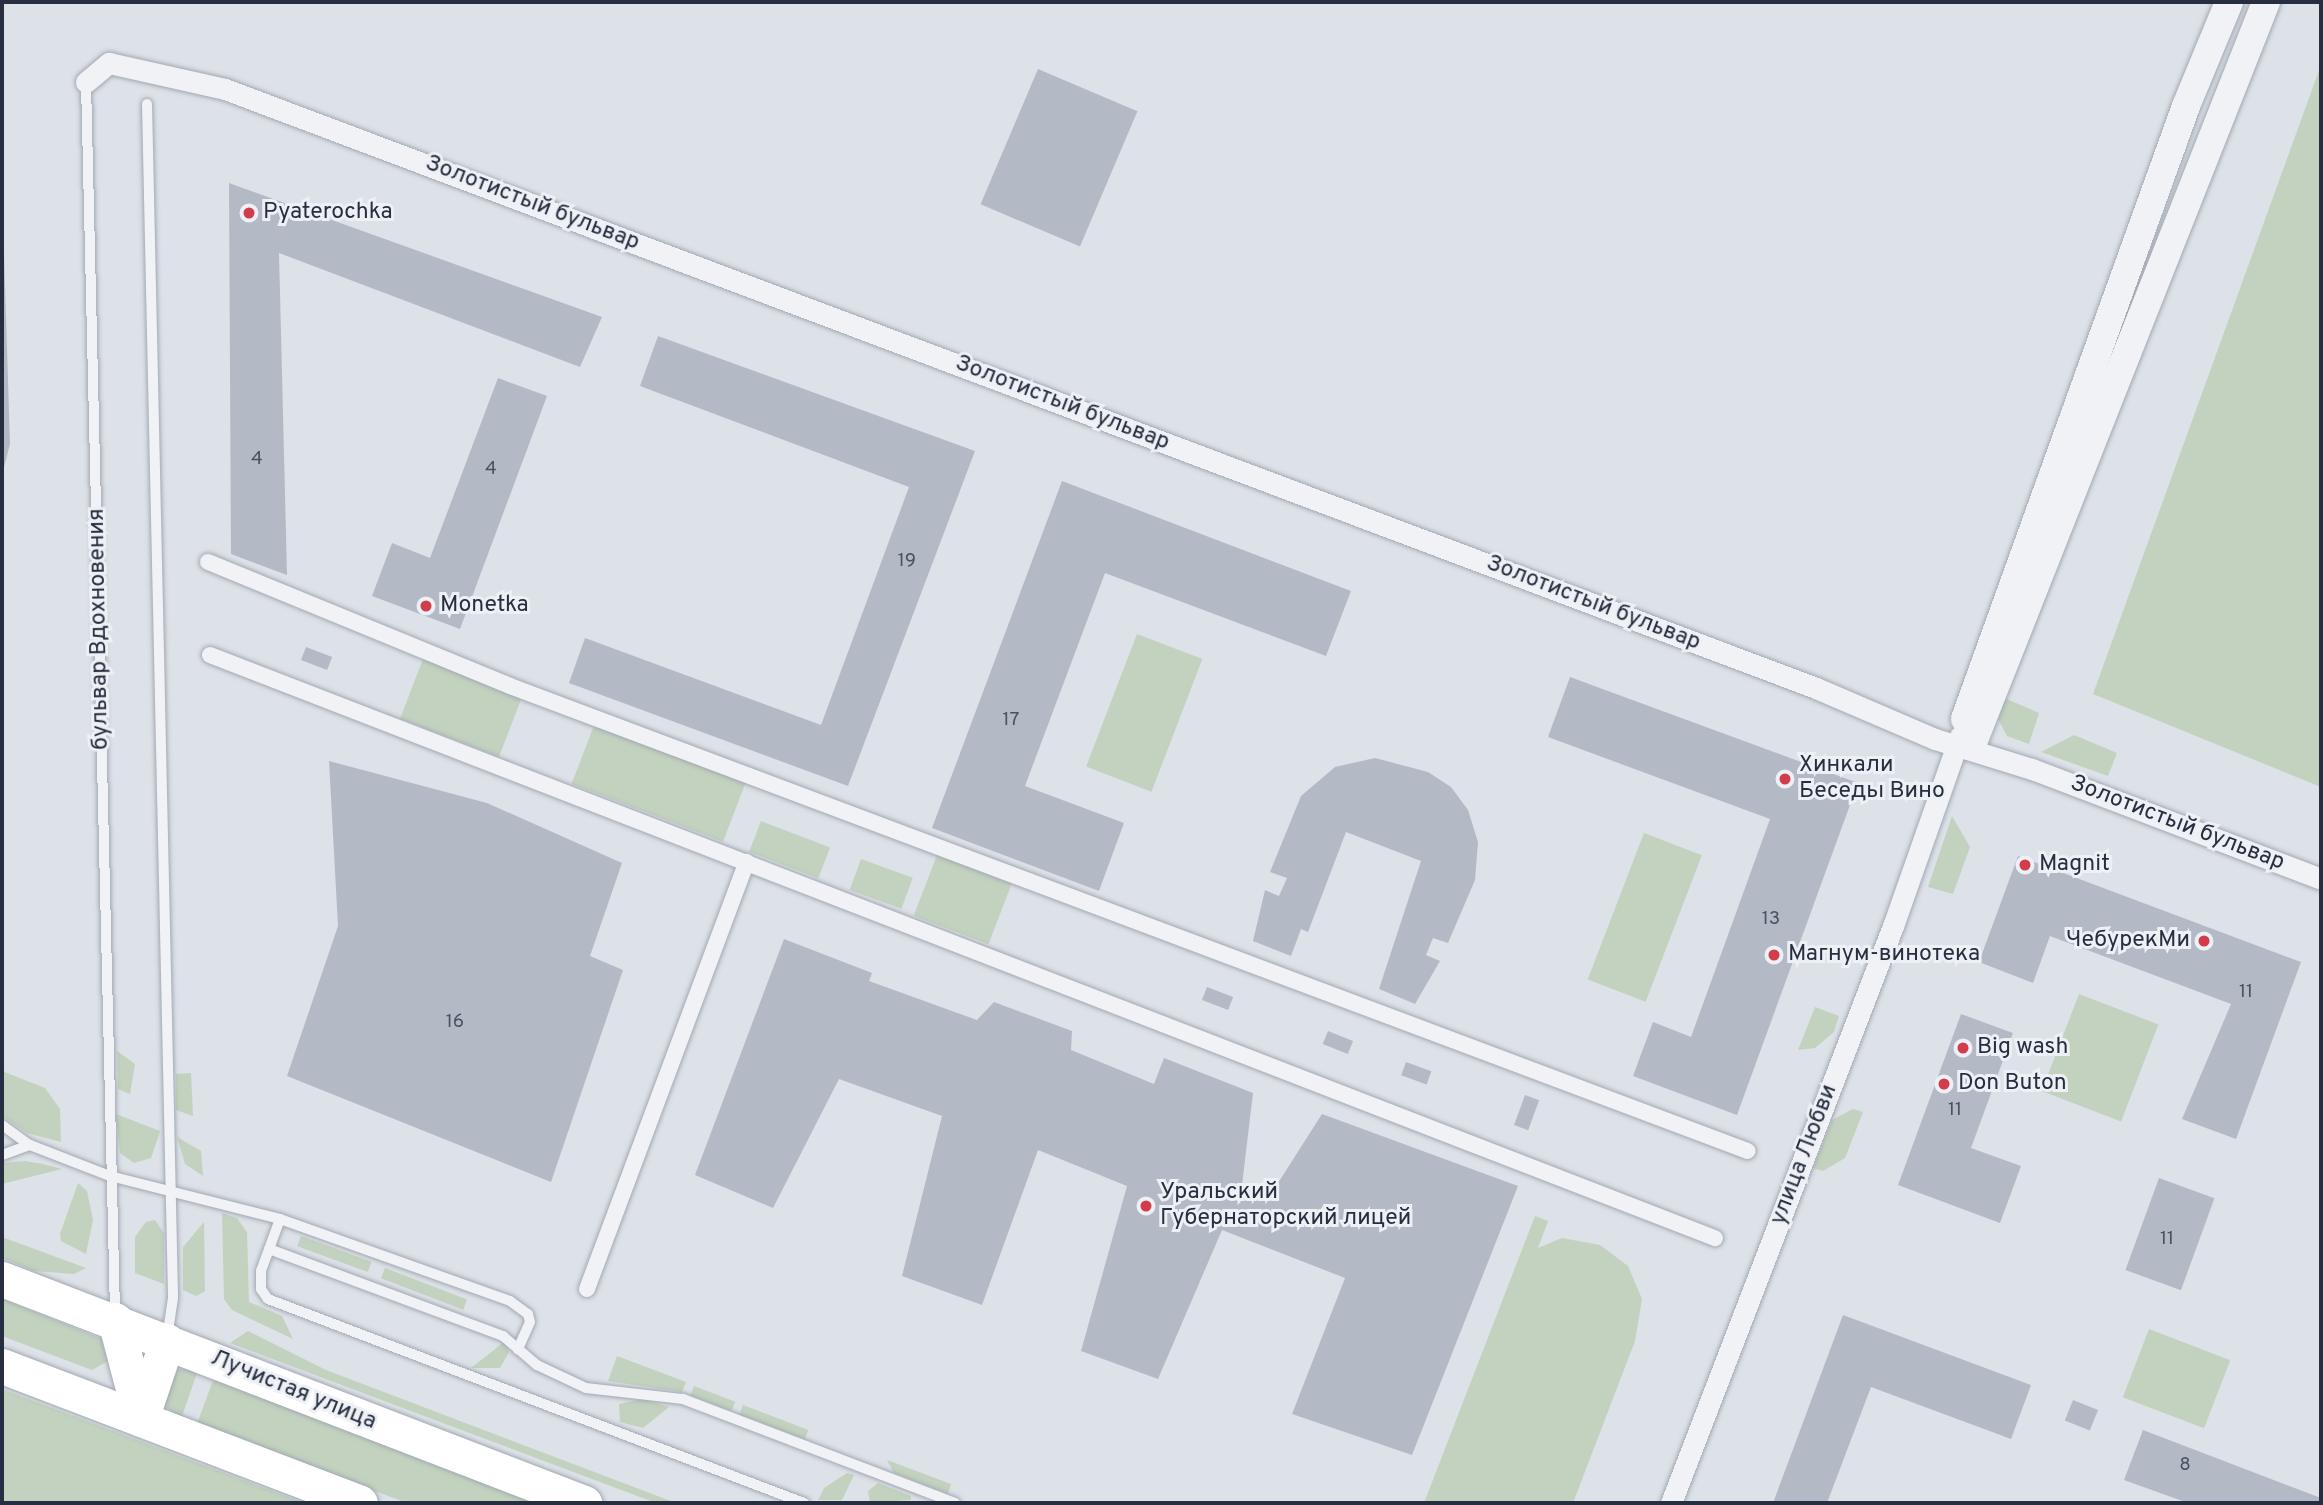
<!DOCTYPE html>
<html>
<head>
<meta charset="utf-8">
<style>
	body { margin:0 }
	#map { position:relative; width:2323px; height:1505px; overflow:hidden; background:#dde1e8; font-family:Overpass,sans-serif }
	div>[style] { position:absolute }
	.green>* { inset:0; background:#c2d2be; transform-origin:0 0 }
	.building>* { inset:0; background:#b4bac5; transform-origin:0 0 }
	.roads { filter:drop-shadow(0 0 2px #a2a8b2) drop-shadow(0 0 2px #a2a8b2) }
	.service>* { height:10px; margin:-5px; padding:0 5px; transform-origin:5px; border-radius:5px; background:#f0f2f6 }
	.pedestrian>* { height:16px; margin:-8px; padding:0 8px; transform-origin:8px; border-radius:8px; background:#f0f2f6 }
	.minor>* { height:21px; margin:-10.5px; padding:0 10.5px; transform-origin:10.5px; border-radius:10.5px; background:#f0f2f6 }
	.tertiary>* { height:28px; margin:-14px; padding:0 14px; transform-origin:14px; border-radius:14px; background:#f0f2f6 }
	.primary>* { height:35px; margin:-17.5px; padding:0 17.5px; transform-origin:17.5px; border-radius:17.5px; background:#fff }
	.dots>* { width:19px; height:19px; translate:-50% -50%; box-sizing:border-box; border:4px solid #edf0f5; border-radius:50% }
	span { translate:-50% -50%; white-space:nowrap; text-align:center; line-height:1.15; -webkit-text-stroke:6px #edf0f5; paint-order:stroke }
	.number-label { font-size:19px; color:#4a5160 }
	.number-label span { -webkit-text-stroke-width:0 }
	.street-label { font-size:23px; color:#262e3f }
	.poi-label { font-size:23px; color:#262e3f }
	.left { translate:0 -50%; text-align:left }
	.right { translate:-100% -50%; text-align:right }
	.frame { position:absolute; inset:0; border:4px solid #262e3f; pointer-events:none }
</style>
</head>
<body>
<div id="map">
	<div class="green">
		<i style="clip-path:polygon(2321px 65px,2321px 787px,2093px 694px)"></i>
		<i style="left:1137px;top:634px;width:70px;height:142px;rotate:21deg"></i>
		<i style="left:423px;top:659px;width:106px;height:64px;rotate:21deg"></i>
		<i style="clip-path:polygon(1997px 695px,2039px 713px,2029px 744px,2007px 736px,1996px 715px)"></i>
		<i style="left:595px;top:723px;width:162px;height:65px;rotate:21deg"></i>
		<i style="clip-path:polygon(2074px 735px,2117px 753px,2108px 776px,2041px 752px)"></i>
		<i style="clip-path:polygon(1952px 816px,1970px 847px,1953px 894px,1928px 887px)"></i>
		<i style="left:761px;top:821px;width:74px;height:33px;rotate:21deg"></i>
		<i style="left:1644px;top:833px;width:62px;height:157px;rotate:21deg"></i>
		<i style="left:937px;top:855px;width:80px;height:65px;rotate:21deg"></i>
		<i style="left:861px;top:859px;width:55px;height:33px;rotate:20deg"></i>
		<i style="left:2079px;top:994px;width:85px;height:104px;rotate:21deg"></i>
		<i style="clip-path:polygon(1815px 1007px,1839px 1016px,1834px 1032px,1815px 1048px,1798px 1050px)"></i>
		<i style="clip-path:polygon(117px 1051px,135px 1064px,130px 1094px,118px 1089px)"></i>
		<i style="clip-path:polygon(2px 1071px,45px 1088px,60px 1109px,61px 1142px,27px 1133px,2px 1116px)"></i>
		<i style="clip-path:polygon(191px 1073px,193px 1116px,176px 1110px,176px 1074px)"></i>
		<i style="clip-path:polygon(1853px 1109px,1863px 1112px,1845px 1158px,1823px 1171px,1813px 1168px,1832px 1120px)"></i>
		<i style="clip-path:polygon(116px 1114px,160px 1131px,151px 1158px,134px 1163px,120px 1153px)"></i>
		<i style="clip-path:polygon(177px 1137px,201px 1151px,203px 1176px,185px 1164px)"></i>
		<i style="clip-path:polygon(25px 1161px,43px 1164px,62px 1169px,2px 1184px,2px 1163px)"></i>
		<i style="clip-path:polygon(78px 1183px,87px 1191px,93px 1220px,86px 1254px,61px 1241px,60px 1234px)"></i>
		<i style="clip-path:polygon(222px 1213px,237px 1218px,247px 1232px,249px 1302px,282px 1316px,293px 1339px,232px 1310px,224px 1299px)"></i>
		<i style="clip-path:polygon(1535px 1216px,1548px 1221px,1538px 1248px,1562px 1238px,1600px 1245px,1628px 1266px,1642px 1299px,1635px 1341px,1573px 1503px,1424px 1503px)"></i>
		<i style="clip-path:polygon(155px 1220px,164px 1233px,164px 1284px,135px 1273px,135px 1237px,146px 1222px)"></i>
		<i style="clip-path:polygon(204px 1222px,205px 1291px,196px 1296px,183px 1290px,183px 1247px)"></i>
		<i style="left:301px;top:1236px;width:75px;height:11px;rotate:20deg"></i>
		<i style="clip-path:polygon(2px 1237px,86px 1268px,74px 1274px,34px 1271px,2px 1258px)"></i>
		<i style="left:385px;top:1268px;width:88px;height:11px;rotate:21deg"></i>
		<i style="clip-path:polygon(2px 1299px,107px 1341px,108px 1361px,92px 1370px,2px 1336px)"></i>
		<i style="left:2149px;top:1329px;width:87px;height:73px;rotate:21deg"></i>
		<i style="clip-path:polygon(248px 1331px,326px 1370px,676px 1503px,656px 1503px,230px 1343px)"></i>
		<i style="clip-path:polygon(504px 1342px,509px 1352px,500px 1368px,471px 1368px)"></i>
		<i style="clip-path:polygon(617px 1356px,686px 1382px,682px 1392px,608px 1381px)"></i>
		<i style="clip-path:polygon(178px 1369px,198px 1370px,181px 1419px,163px 1404px)"></i>
		<i style="clip-path:polygon(215px 1375px,546px 1503px,407px 1503px,197px 1424px)"></i>
		<i style="left:694px;top:1386px;width:44px;height:10px;rotate:21deg"></i>
		<i style="clip-path:polygon(2px 1389px,304px 1503px,2px 1503px)"></i>
		<i style="clip-path:polygon(642px 1399px,669px 1407px,643px 1428px,620px 1422px,619px 1404px)"></i>
		<i style="left:743px;top:1405px;width:70px;height:10px;rotate:21deg"></i>
		<i style="clip-path:polygon(887px 1460px,951px 1484px,948px 1494px,894px 1473px)"></i>
		<i style="clip-path:polygon(847px 1473px,854px 1475px,842px 1500px,818px 1500px,824px 1488px)"></i>
		<i style="clip-path:polygon(878px 1483px,911px 1496px,911px 1500px,870px 1503px,868px 1491px)"></i>
	</div>
	<div class="building">
		<i style="left:1038px;top:69px;width:108px;height:147px;rotate:23deg"></i>
		<i style="clip-path:polygon(229px 183px,602px 317px,580px 367px,279px 253px,287px 575px,231px 554px)"></i>
		<i style="clip-path:polygon(2px 189px,10px 444px,3px 471px,2px 471px)"></i>
		<i style="clip-path:polygon(658px 336px,975px 451px,848px 786px,569px 683px,585px 638px,821px 725px,909px 487px,640px 386px)"></i>
		<i style="clip-path:polygon(498px 378px,547px 396px,460px 629px,372px 596px,392px 543px,430px 558px)"></i>
		<i style="clip-path:polygon(1062px 481px,1351px 591px,1326px 656px,1105px 573px,1025px 786px,1124px 823px,1099px 891px,932px 828px)"></i>
		<i style="left:306px;top:647px;width:28px;height:14px;rotate:21deg"></i>
		<i style="clip-path:polygon(1570px 677px,1858px 783px,1737px 1115px,1633px 1076px,1653px 1022px,1691px 1037px,1770px 819px,1548px 737px)"></i>
		<i style="clip-path:polygon(1375px 758px,1428px 772px,1451px 787px,1468px 810px,1478px 842px,1475px 880px,1448px 943px,1433px 938px,1426px 955px,1440px 961px,1415px 1004px,1379px 989px,1421px 861px,1346px 832px,1308px 932px,1301px 929px,1291px 956px,1253px 941px,1265px 890px,1279px 896px,1287px 878px,1270px 872px,1301px 796px,1335px 767px)"></i>
		<i style="clip-path:polygon(329px 761px,487px 803px,622px 863px,590px 956px,623px 970px,551px 1182px,287px 1076px,338px 926px)"></i>
		<i style="clip-path:polygon(2018px 856px,2301px 962px,2236px 1139px,2182px 1119px,2231px 1004px,2050px 936px,2033px 983px,1979px 962px)"></i>
		<i style="clip-path:polygon(784px 939px,872px 973px,869px 981px,977px 1020px,994px 1002px,1072px 1031px,1071px 1050px,1154px 1084px,1164px 1058px,1253px 1093px,1242px 1185px,1269px 1197px,1322px 1114px,1518px 1186px,1412px 1455px,1292px 1414px,1345px 1278px,1222px 1230px,1158px 1379px,1081px 1351px,1127px 1186px,1038px 1150px,982px 1305px,902px 1276px,942px 1116px,839px 1079px,773px 1208px,695px 1175px)"></i>
		<i style="left:1207px;top:987px;width:28px;height:14px;rotate:21deg"></i>
		<i style="clip-path:polygon(1961px 1014px,2013px 1033px,1971px 1148px,2021px 1166px,2000px 1223px,1898px 1185px)"></i>
		<i style="left:1328px;top:1031px;width:27px;height:14px;rotate:22deg"></i>
		<i style="left:1406px;top:1062px;width:27px;height:14px;rotate:20deg"></i>
		<i style="left:1525px;top:1095px;width:15px;height:32px;rotate:20deg"></i>
		<i style="left:2159px;top:1178px;width:59px;height:98px;rotate:20deg"></i>
		<i style="clip-path:polygon(1843px 1315px,2031px 1385px,2011px 1439px,1871px 1387px,1827px 1503px,1773px 1503px)"></i>
		<i style="left:2073px;top:1400px;width:27px;height:22px;rotate:22deg"></i>
		<i style="clip-path:polygon(2143px 1430px,2321px 1498px,2321px 1503px,2188px 1503px,2124px 1480px)"></i>
	</div>
	<div class="roads">
		<div class="service">
			<i style="left:86px;top:82px;width:1235px;rotate:88.65deg"></i>
			<i style="left:147px;top:104px;width:1194px;rotate:88.75deg"></i>
			<i style="left:173px;top:1298px;width:40px;rotate:98.5deg"></i>
			<i style="left:2px;top:1125px;width:34px;rotate:36deg"></i>
			<i style="left:30px;top:1145px;width:86px;rotate:21.2deg"></i>
			<i style="left:110px;top:1176px;width:175px;rotate:14.2deg"></i>
			<i style="left:280px;top:1219px;width:55px;rotate:110.1deg"></i>
			<i style="left:261px;top:1271px;width:18px;rotate:90deg"></i>
			<i style="left:261px;top:1289px;width:12px;rotate:55deg"></i>
			<i style="left:268px;top:1299px;width:574px;rotate:20.84deg"></i>
			<i style="left:2px;top:1155px;width:30px;rotate:-20deg"></i>
			<i style="left:280px;top:1219px;width:244px;rotate:19.6deg"></i>
			<i style="left:510px;top:1301px;width:22px;rotate:36deg"></i>
			<i style="left:528px;top:1314px;width:8px;rotate:76deg"></i>
			<i style="left:530px;top:1322px;width:30px;rotate:114deg"></i>
			<i style="left:269px;top:1249px;width:250px;rotate:20.4deg"></i>
			<i style="left:503px;top:1336px;width:45px;rotate:40.5deg"></i>
			<i style="left:537px;top:1365px;width:54px;rotate:25.1deg"></i>
			<i style="left:586px;top:1388px;width:98px;rotate:6.5deg"></i>
			<i style="left:683px;top:1399px;width:291px;rotate:20.9deg"></i>
		</div>
		<div class="pedestrian">
			<i style="left:208px;top:562px;width:326px;rotate:22.3deg"></i>
			<i style="left:510px;top:686px;width:1322px;rotate:20.59deg"></i>
			<i style="left:210px;top:655px;width:1614px;rotate:21.18deg"></i>
			<i style="left:587px;top:1289px;width:456px;rotate:-69.5deg"></i>
		</div>
		<div class="minor">
			<i style="left:86px;top:82px;width:30px;rotate:-40deg"></i>
			<i style="left:109px;top:63px;width:119px;rotate:12.6deg"></i>
			<i style="left:225px;top:89px;width:1700px;rotate:20.63deg"></i>
			<i style="left:1816px;top:688px;width:129px;rotate:23.2deg"></i>
			<i style="left:1935px;top:739px;width:102px;rotate:17.2deg"></i>
			<i style="left:2032px;top:769px;width:309px;rotate:20.8deg"></i>
			<i style="left:1671px;top:1503px;width:618px;rotate:-68.96deg"></i>
			<i style="left:1893px;top:926px;width:201px;rotate:-70.6deg"></i>
		</div>
		<div class="tertiary">
			<i style="left:1965px;top:719px;width:652px;rotate:-70.17deg"></i>
			<i style="left:2186px;top:106px;width:113px;rotate:-67.5deg"></i>
			<i style="left:1974px;top:740px;width:794px;rotate:-68.41deg"></i>
		</div>
		<div class="primary">
			<i style="left:2px;top:1279px;width:624px;rotate:21.05deg"></i>
			<i style="left:115px;top:1320px;width:102px;rotate:75.3deg"></i>
			<i style="left:2px;top:1366px;width:383px;rotate:20.9deg"></i>
			<i style="left:141px;top:1419px;width:82px;rotate:-71.6deg"></i>
		</div>
	</div>
	<div class="dots">
		<i style="left:249px;top:213px;background:#d33c4a"></i>
		<i style="left:426px;top:606px;background:#d33c4a"></i>
		<i style="left:1785px;top:779px;background:#d33c4a"></i>
		<i style="left:2025px;top:865px;background:#d33c4a"></i>
		<i style="left:2204px;top:941px;background:#d33c4a"></i>
		<i style="left:1774px;top:955px;background:#d33c4a"></i>
		<i style="left:1963px;top:1048px;background:#d33c4a"></i>
		<i style="left:1944px;top:1084px;background:#d33c4a"></i>
		<i style="left:1146px;top:1206px;background:#d33c4a"></i>
	</div>
	<div class="number-label">
		<span style="left:257px;top:460px">4</span>
		<span style="left:491px;top:470px">4</span>
		<span style="left:907px;top:562px">19</span>
		<span style="left:1011px;top:721px">17</span>
		<span style="left:1771px;top:920px">13</span>
		<span style="left:2246px;top:993px">11</span>
		<span style="left:455px;top:1023px">16</span>
		<span style="left:1955px;top:1111px">11</span>
		<span style="left:2167px;top:1240px">11</span>
		<span style="left:2185px;top:1466px">8</span>
	</div>
	<div class="street-label">
		<span style="left:532px;top:204px;rotate:21deg">Золотистый бульвар</span>
		<span style="left:1062px;top:404px;rotate:21deg">Золотистый бульвар</span>
		<span style="left:1593px;top:604px;rotate:21deg">Золотистый бульвар</span>
		<span style="left:100px;top:629px;rotate:-91deg">бульвар Вдохновения</span>
		<span style="left:2177px;top:824px;rotate:21deg">Золотистый бульвар</span>
		<span style="left:1805px;top:1155px;rotate:-69deg">улица Любви</span>
		<span style="left:293px;top:1391px;rotate:22deg">Лучистая улица</span>
	</div>
	<div class="poi-label">
		<span class="left" style="left:263px;top:213px">Pyaterochka</span>
		<span class="left" style="left:440px;top:606px">Monetka</span>
		<span class="left" style="left:1799px;top:779px">Хинкали<br>Беседы Вино</span>
		<span class="left" style="left:2039px;top:865px">Magnit</span>
		<span class="right" style="left:2190px;top:941px">ЧебурекМи</span>
		<span class="left" style="left:1788px;top:955px">Магнум-винотека</span>
		<span class="left" style="left:1977px;top:1048px">Big wash</span>
		<span class="left" style="left:1958px;top:1084px">Don Buton</span>
		<span class="left" style="left:1160px;top:1206px">Уральский<br>Губернаторский лицей</span>
	</div>
	<div class="frame"></div>
</div>
</body>
</html>
